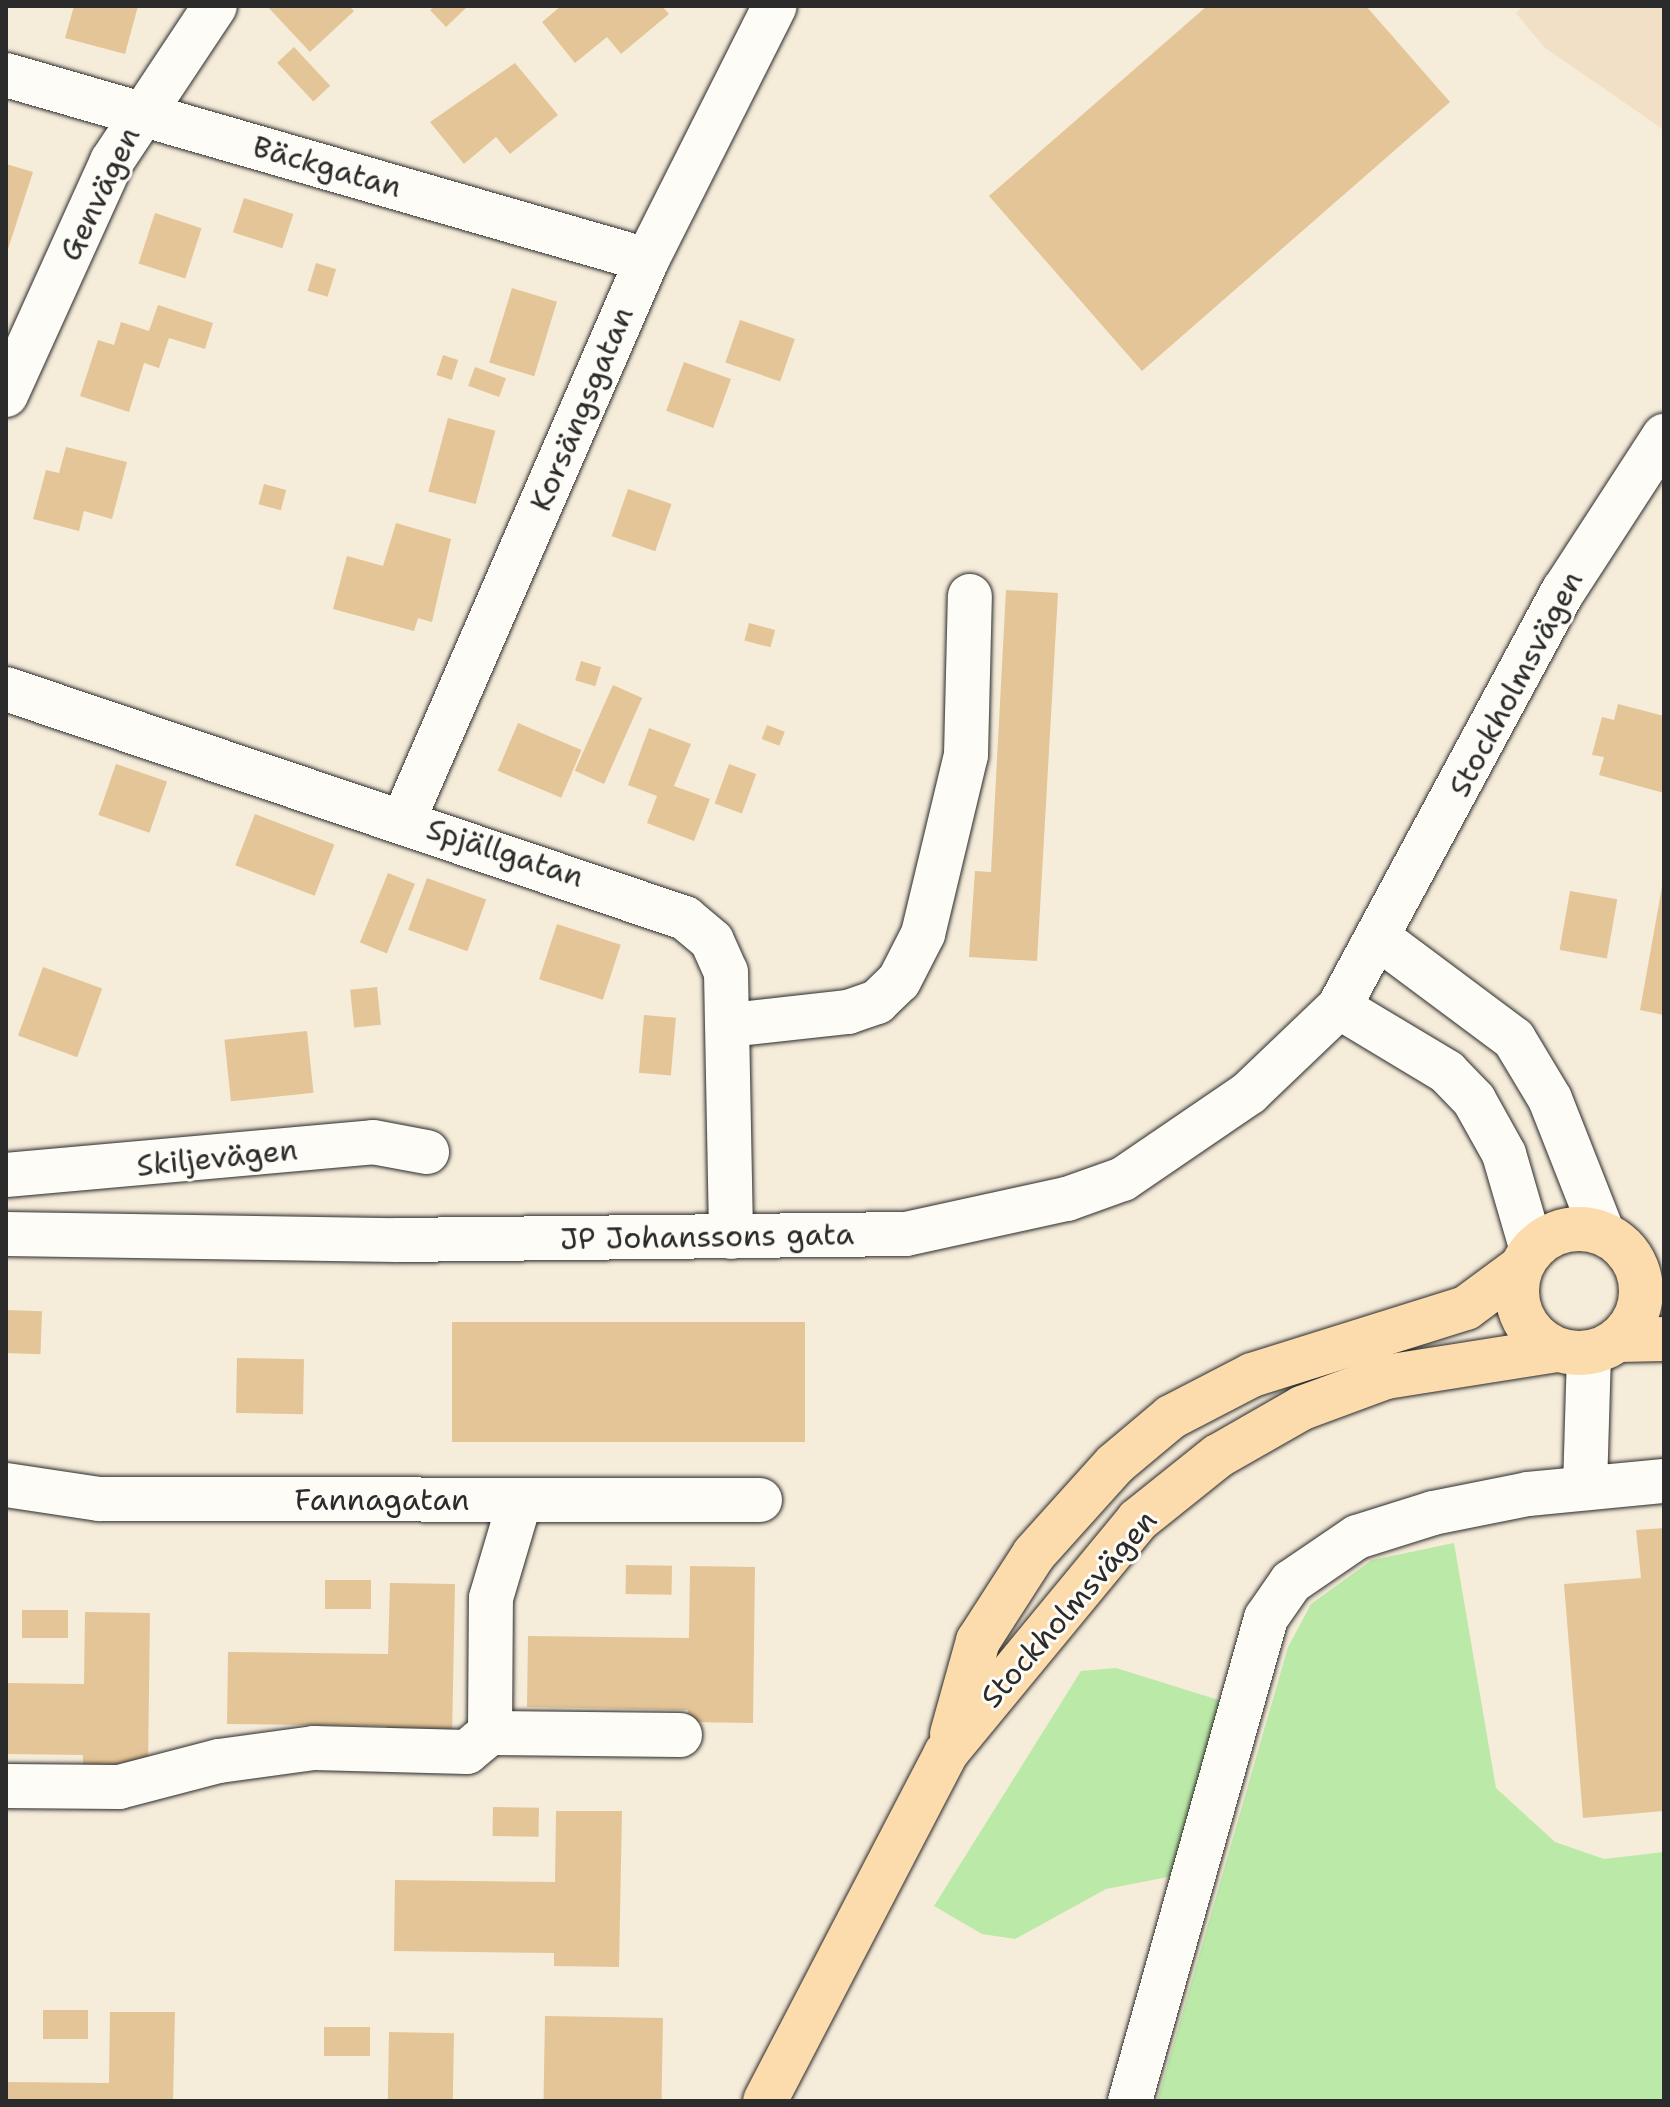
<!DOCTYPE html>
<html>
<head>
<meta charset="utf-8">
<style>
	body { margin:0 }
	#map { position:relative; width:1670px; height:2107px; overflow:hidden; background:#f6ecda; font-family:"Shantell Sans",sans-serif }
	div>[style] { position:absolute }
	.built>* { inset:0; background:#f1e0c6 }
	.green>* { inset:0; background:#bbe9a7 }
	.building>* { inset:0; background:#e4c597; transform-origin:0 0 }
	.roads { filter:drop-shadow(0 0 2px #2b2b2b) drop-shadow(0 0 2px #2b2b2b) }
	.minor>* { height:44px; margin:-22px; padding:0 22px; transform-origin:22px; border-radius:22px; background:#fdfcf7 }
	.major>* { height:44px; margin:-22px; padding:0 22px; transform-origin:22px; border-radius:22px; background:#fcdcac }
	.major>.ring { margin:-22px; padding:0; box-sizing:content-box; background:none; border:44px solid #fcdcac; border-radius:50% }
	span { translate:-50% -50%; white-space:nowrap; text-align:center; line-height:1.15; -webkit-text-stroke:6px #fdfcf7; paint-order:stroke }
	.street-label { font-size:30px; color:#2b2b2b }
	.frame { position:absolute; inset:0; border:8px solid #2b2b2b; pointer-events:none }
</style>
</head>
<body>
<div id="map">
	<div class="built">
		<i style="clip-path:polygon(1523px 6px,1664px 6px,1664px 130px,1544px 47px,1516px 13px)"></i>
	</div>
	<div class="green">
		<i style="clip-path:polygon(1454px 1543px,1496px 1788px,1555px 1842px,1604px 1859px,1664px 1852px,1664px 2101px,1157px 2101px,1288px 1647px,1311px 1604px,1372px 1560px)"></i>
		<i style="clip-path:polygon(1116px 1668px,1225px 1702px,1173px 1876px,1106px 1889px,1015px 1939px,982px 1934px,934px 1906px,1081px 1671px)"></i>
	</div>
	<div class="building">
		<i style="clip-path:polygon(74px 6px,138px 6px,125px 54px,65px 38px)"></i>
		<i style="clip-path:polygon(267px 6px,349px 6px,354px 11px,310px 52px)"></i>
		<i style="clip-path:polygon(435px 6px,468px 6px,446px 27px,430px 10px)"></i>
		<i style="clip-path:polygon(561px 6px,662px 6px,669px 14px,621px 54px,607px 37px,575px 63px,542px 22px)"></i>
		<i style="clip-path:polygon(1207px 6px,1366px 6px,1450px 102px,1142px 371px,989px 196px)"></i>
		<i style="left:294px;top:47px;width:53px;height:23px;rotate:47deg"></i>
		<i style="clip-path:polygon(515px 63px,558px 115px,510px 154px,496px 137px,464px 164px,430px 122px)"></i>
		<i style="clip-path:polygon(6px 164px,33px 172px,8px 249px,6px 248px)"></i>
		<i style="left:244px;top:198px;width:52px;height:36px;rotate:18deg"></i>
		<i style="left:155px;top:213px;width:49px;height:53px;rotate:18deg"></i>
		<i style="left:316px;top:263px;width:21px;height:29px;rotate:17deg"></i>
		<i style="left:512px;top:288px;width:47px;height:78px;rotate:17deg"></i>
		<i style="clip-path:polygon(158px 305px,213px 323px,205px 349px,169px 338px,159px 368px,144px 363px,129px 412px,80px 396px,98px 340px,114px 345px,121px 322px,149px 331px)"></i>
		<i style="left:740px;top:320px;width:58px;height:45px;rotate:19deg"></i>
		<i style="left:443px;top:355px;width:16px;height:21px;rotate:18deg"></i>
		<i style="left:684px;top:362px;width:50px;height:52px;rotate:20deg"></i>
		<i style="left:475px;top:367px;width:33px;height:20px;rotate:20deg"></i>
		<i style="left:448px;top:418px;width:49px;height:76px;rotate:15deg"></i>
		<i style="clip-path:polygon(66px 447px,127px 462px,112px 519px,84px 511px,79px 531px,33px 519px,46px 470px,59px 473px)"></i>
		<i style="left:264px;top:484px;width:23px;height:21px;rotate:15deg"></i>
		<i style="left:628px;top:489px;width:46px;height:50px;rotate:19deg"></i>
		<i style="clip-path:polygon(396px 523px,451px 539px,432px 622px,418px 618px,414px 631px,333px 609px,347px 556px,383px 566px)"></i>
		<i style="clip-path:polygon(1006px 590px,1058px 593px,1037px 961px,969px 957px,975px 871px,991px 872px)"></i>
		<i style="left:749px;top:623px;width:27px;height:18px;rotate:15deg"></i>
		<i style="left:581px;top:661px;width:21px;height:20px;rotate:17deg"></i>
		<i style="left:613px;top:685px;width:32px;height:94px;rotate:24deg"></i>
		<i style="clip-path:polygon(1618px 704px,1664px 716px,1664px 793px,1599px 775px,1604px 757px,1592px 755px,1602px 717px,1614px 720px)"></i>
		<i style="left:518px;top:723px;width:69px;height:52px;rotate:23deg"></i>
		<i style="left:767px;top:725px;width:19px;height:15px;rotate:21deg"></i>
		<i style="clip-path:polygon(649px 728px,691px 744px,674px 786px,710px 799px,694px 841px,647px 823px,657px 796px,628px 785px)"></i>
		<i style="left:116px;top:764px;width:54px;height:54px;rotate:19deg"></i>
		<i style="left:729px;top:764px;width:29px;height:42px;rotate:20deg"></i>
		<i style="left:255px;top:814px;width:85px;height:55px;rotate:21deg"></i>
		<i style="left:388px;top:873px;width:29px;height:75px;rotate:22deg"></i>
		<i style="left:427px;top:878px;width:63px;height:55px;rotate:20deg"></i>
		<i style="clip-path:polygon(1662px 887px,1664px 887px,1664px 1015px,1640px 1010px)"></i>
		<i style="left:1570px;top:891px;width:48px;height:60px;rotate:10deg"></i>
		<i style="left:557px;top:924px;width:67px;height:58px;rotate:18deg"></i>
		<i style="left:43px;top:967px;width:63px;height:73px;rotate:20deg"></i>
		<i style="left:377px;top:987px;width:38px;height:27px;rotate:84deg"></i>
		<i style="left:644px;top:1015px;width:32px;height:58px;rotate:5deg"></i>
		<i style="left:307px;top:1031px;width:62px;height:83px;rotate:84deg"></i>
		<i style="left:6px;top:1310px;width:36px;height:43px;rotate:2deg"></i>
		<i style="left:452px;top:1322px;width:353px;height:120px"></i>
		<i style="left:237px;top:1358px;width:67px;height:55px;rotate:1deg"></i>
		<i style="clip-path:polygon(1664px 1528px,1664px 1811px,1583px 1818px,1564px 1584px,1641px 1578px,1636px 1530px)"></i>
		<i style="left:626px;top:1565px;width:46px;height:29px;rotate:1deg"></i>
		<i style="clip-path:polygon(690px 1566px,755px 1567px,753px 1723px,687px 1722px,688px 1710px,527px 1707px,528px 1636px,689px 1638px)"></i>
		<i style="left:325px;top:1580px;width:46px;height:29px"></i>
		<i style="clip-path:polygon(390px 1583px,455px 1584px,452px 1739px,387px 1738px,387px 1726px,227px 1724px,228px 1652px,388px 1654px)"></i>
		<i style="left:22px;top:1610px;width:46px;height:28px"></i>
		<i style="clip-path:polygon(85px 1612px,150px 1613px,148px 1769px,83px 1768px,83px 1755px,6px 1754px,6px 1683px,84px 1684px)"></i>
		<i style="left:493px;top:1807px;width:46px;height:29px;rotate:1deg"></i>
		<i style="clip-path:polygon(556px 1811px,622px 1811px,619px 1967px,554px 1966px,554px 1953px,394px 1951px,395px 1880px,555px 1882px)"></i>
		<i style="left:43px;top:2010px;width:45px;height:29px"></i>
		<i style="clip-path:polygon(110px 2012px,175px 2012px,173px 2101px,6px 2101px,6px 2082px,109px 2083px)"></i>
		<i style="left:545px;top:2016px;width:118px;height:85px;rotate:1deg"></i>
		<i style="left:324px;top:2027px;width:46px;height:29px"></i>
		<i style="left:389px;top:2032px;width:65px;height:69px;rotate:1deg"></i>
	</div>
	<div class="roads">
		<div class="minor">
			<i style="left:6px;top:75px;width:667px;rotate:16.1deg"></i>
			<i style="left:6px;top:395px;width:257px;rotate:-65.6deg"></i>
			<i style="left:112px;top:161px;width:186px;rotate:-56.4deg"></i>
			<i style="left:6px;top:689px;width:717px;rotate:18.64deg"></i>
			<i style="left:685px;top:918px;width:35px;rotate:40deg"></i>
			<i style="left:712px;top:941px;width:34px;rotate:66deg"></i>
			<i style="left:726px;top:972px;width:265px;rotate:88.9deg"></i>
			<i style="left:404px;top:819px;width:610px;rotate:-66.51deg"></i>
			<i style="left:647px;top:260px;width:284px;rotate:-63.3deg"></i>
			<i style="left:1380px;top:939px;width:167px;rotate:36.7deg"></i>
			<i style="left:1514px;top:1039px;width:70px;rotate:59deg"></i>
			<i style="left:1550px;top:1099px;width:142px;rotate:68.5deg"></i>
			<i style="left:1339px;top:1007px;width:126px;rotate:31deg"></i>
			<i style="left:1447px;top:1072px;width:39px;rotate:46deg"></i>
			<i style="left:1474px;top:1100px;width:62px;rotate:60.9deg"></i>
			<i style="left:1504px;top:1154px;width:97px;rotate:73.8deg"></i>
			<i style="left:730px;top:1025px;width:119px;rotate:-6.3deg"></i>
			<i style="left:848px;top:1012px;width:31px;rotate:-19deg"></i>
			<i style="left:877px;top:1002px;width:30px;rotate:-44deg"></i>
			<i style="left:899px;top:981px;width:53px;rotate:-62.9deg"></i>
			<i style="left:923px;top:934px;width:184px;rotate:-76.5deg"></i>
			<i style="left:966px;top:755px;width:159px;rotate:-88.6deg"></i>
			<i style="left:6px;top:1175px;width:368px;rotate:-5.1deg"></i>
			<i style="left:373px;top:1142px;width:55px;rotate:10.5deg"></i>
			<i style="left:6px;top:1234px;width:390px;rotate:0.9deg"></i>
			<i style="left:396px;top:1240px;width:510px;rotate:-0.67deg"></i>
			<i style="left:906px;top:1234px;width:165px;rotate:-12.3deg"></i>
			<i style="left:1067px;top:1199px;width:59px;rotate:-19.7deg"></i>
			<i style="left:1123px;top:1179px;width:153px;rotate:-34.3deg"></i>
			<i style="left:1249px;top:1093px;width:124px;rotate:-43.7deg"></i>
			<i style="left:1339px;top:1007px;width:474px;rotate:-61.7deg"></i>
			<i style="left:1564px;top:590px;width:184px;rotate:-57deg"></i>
			<i style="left:6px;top:1485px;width:94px;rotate:8.6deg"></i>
			<i style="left:99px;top:1499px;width:661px;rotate:0.09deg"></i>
			<i style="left:1585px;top:1488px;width:135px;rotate:-88.3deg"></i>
			<i style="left:490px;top:1733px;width:135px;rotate:-89.6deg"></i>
			<i style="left:491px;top:1598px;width:102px;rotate:-73.5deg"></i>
			<i style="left:6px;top:1786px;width:113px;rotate:0.5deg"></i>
			<i style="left:119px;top:1787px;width:103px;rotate:-14.6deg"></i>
			<i style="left:219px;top:1761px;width:96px;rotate:-7.8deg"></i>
			<i style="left:314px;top:1748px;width:153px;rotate:1.5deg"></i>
			<i style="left:467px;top:1752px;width:30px;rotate:-40deg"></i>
			<i style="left:490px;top:1733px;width:190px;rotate:0.6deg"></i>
			<i style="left:1130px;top:2101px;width:502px;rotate:-74.27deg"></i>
			<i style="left:1266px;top:1618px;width:44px;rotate:-55.2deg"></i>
			<i style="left:1291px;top:1582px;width:80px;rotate:-34.3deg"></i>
			<i style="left:1357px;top:1537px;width:80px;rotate:-17.5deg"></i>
			<i style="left:1433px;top:1513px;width:97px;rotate:-11.3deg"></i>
			<i style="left:1528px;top:1494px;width:137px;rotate:-5.5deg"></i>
		</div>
		<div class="major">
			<i class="ring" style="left:1517px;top:1229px;width:80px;height:80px"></i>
			<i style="left:1619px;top:1340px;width:45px;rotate:-1.3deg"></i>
			<i style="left:952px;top:1734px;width:97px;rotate:-74.4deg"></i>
			<i style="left:978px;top:1641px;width:103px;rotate:-57.2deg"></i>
			<i style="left:1034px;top:1554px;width:121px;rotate:-48deg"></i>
			<i style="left:1115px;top:1464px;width:73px;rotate:-40deg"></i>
			<i style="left:1171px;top:1417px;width:91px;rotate:-27.4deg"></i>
			<i style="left:1252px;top:1375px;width:224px;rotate:-17.4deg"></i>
			<i style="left:1466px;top:1308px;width:67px;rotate:-36.5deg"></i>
			<i style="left:765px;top:2101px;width:392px;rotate:-62.5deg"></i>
			<i style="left:946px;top:1753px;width:302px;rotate:-50.5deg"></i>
			<i style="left:1138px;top:1520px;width:102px;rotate:-38.7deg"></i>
			<i style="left:1218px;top:1456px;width:97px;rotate:-29.7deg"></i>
			<i style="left:1302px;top:1408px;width:90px;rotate:-20.3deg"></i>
			<i style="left:1386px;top:1377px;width:173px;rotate:-9deg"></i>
		</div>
	</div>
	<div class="street-label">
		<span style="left:327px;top:167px;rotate:16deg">Bäckgatan</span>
		<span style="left:100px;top:194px;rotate:-64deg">Genvägen</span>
		<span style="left:582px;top:409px;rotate:-67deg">Korsängsgatan</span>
		<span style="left:1516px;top:684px;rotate:-62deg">Stockholmsvägen</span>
		<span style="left:505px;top:853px;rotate:18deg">Spjällgatan</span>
		<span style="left:217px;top:1158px;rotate:-6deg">Skiljevägen</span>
		<span style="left:707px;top:1237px;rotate:-1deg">JP Johanssons gata</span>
		<span style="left:382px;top:1500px">Fannagatan</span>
		<span style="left:1069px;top:1609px;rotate:-49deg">Stockholmsvägen</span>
	</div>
	<div class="frame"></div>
</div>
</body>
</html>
